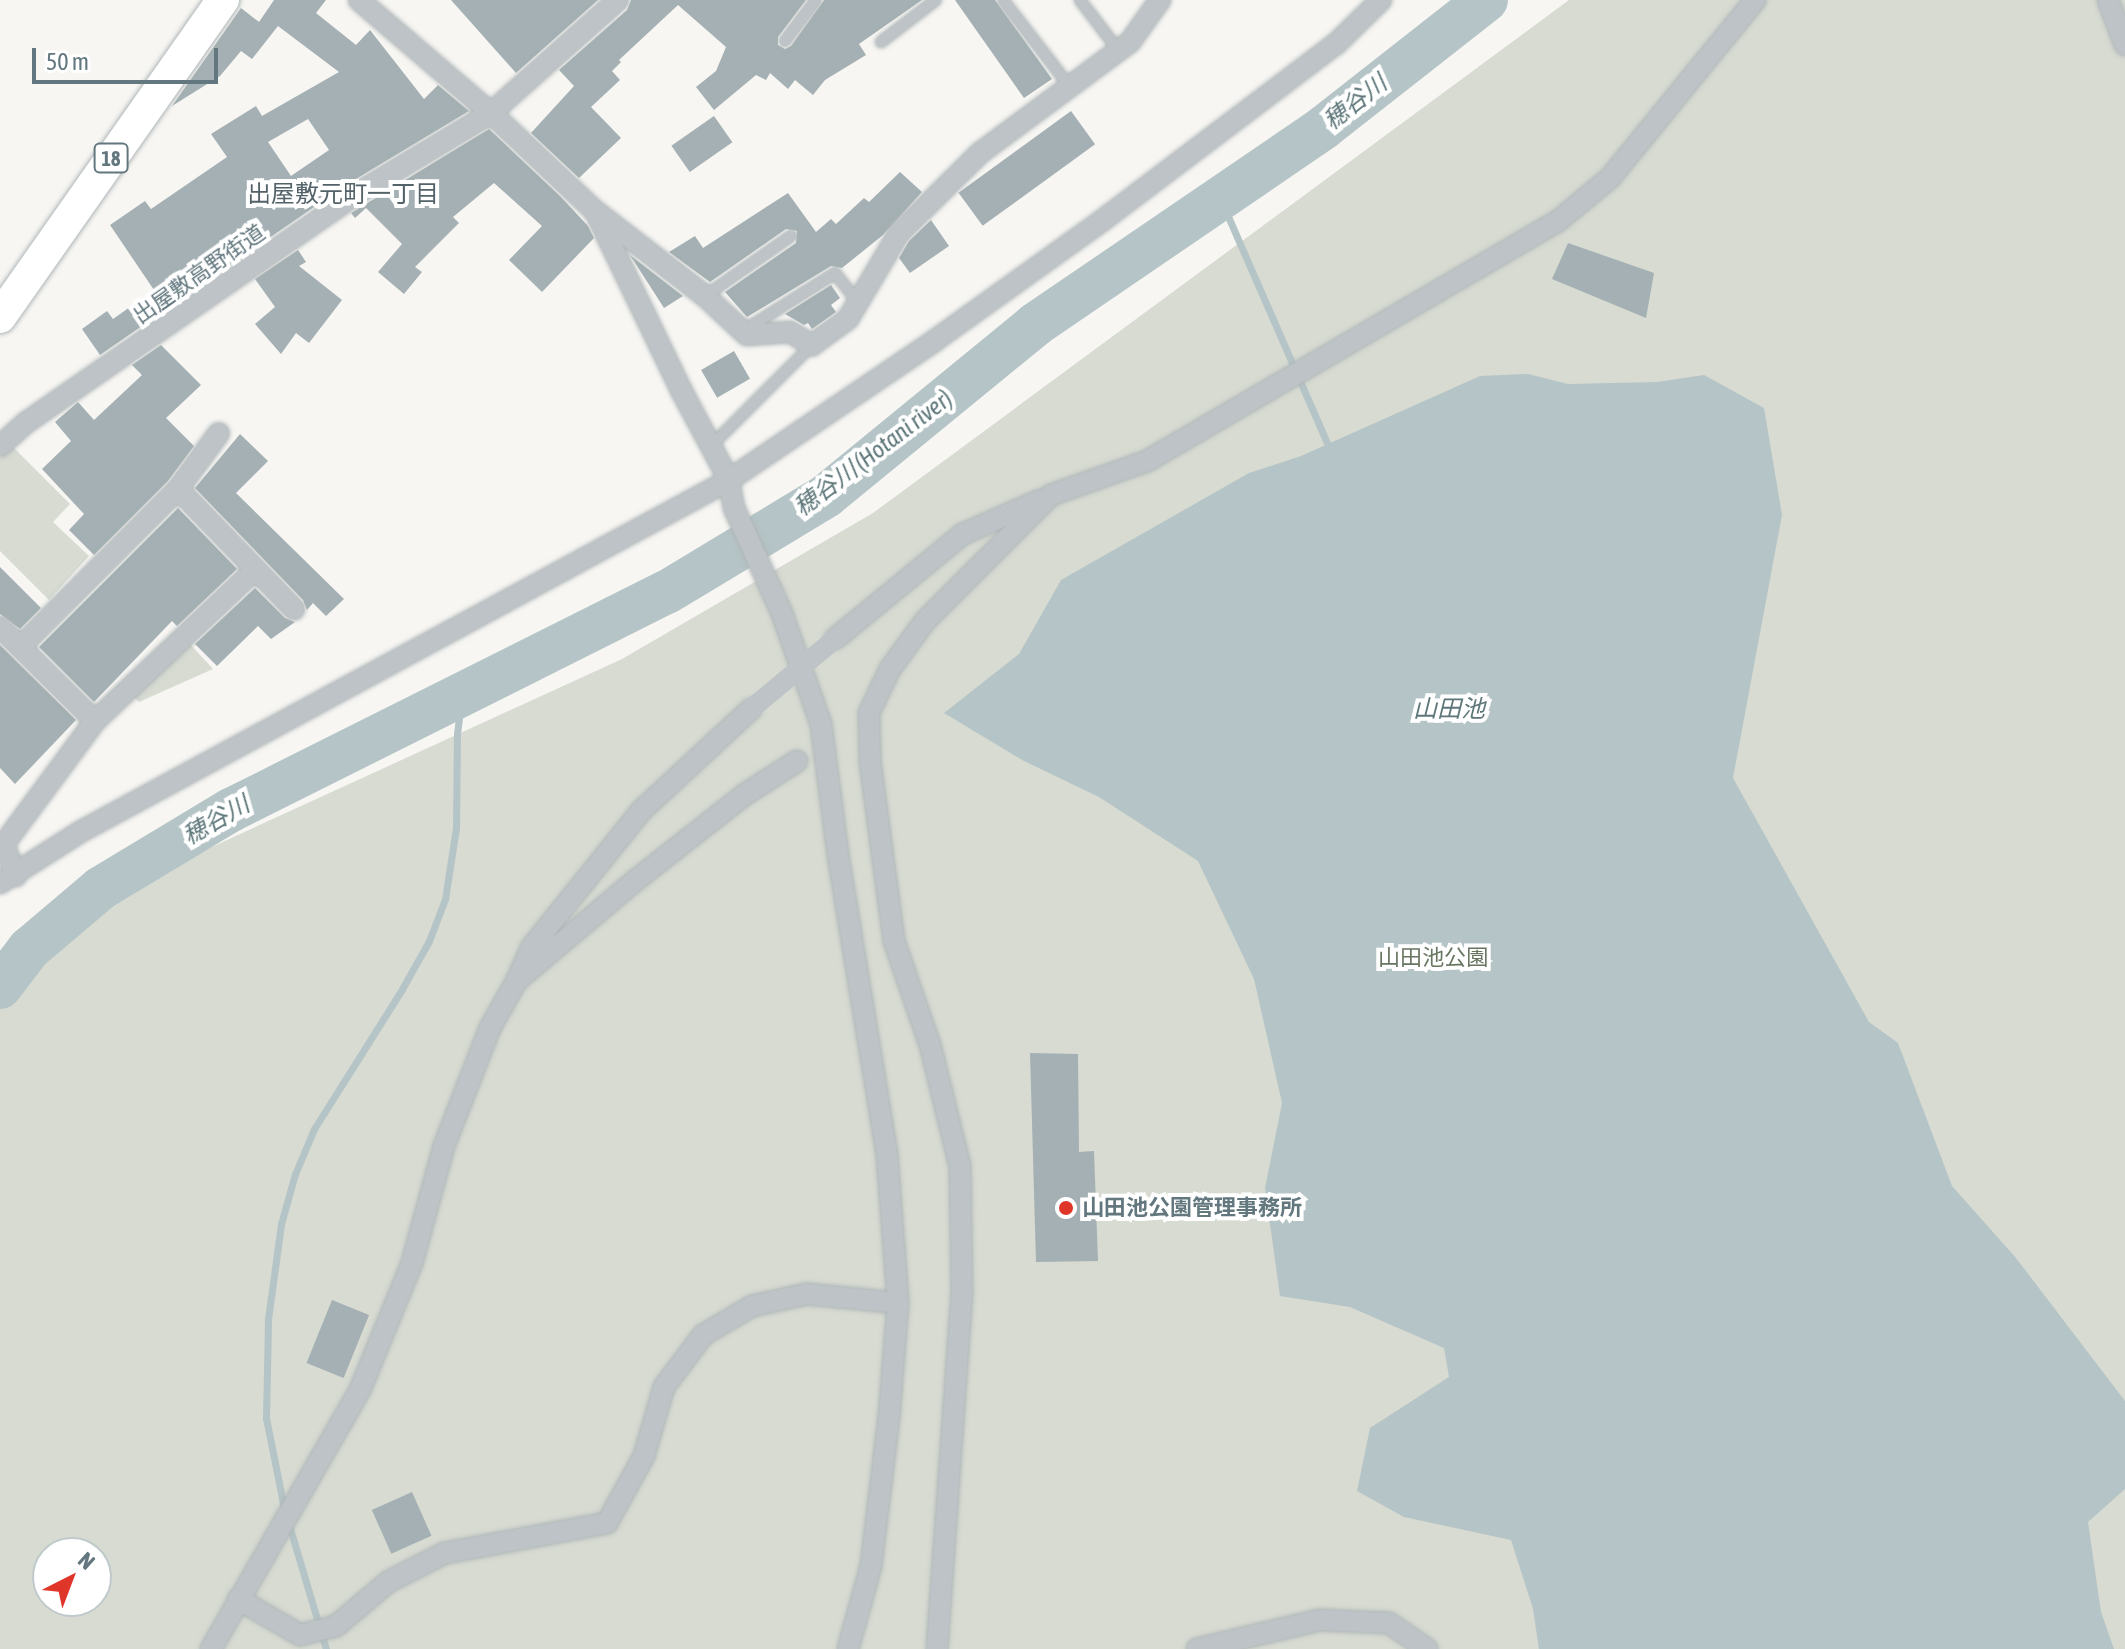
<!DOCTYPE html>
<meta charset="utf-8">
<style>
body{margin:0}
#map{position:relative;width:2125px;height:1649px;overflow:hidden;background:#f7f6f3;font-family:"Asap Condensed","Noto Sans JP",sans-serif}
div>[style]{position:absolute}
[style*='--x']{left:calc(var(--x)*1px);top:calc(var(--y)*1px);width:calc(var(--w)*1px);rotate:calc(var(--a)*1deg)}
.green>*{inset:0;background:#d7dbd2}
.water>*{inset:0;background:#b5c4c6}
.stream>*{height:7px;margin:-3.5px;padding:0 3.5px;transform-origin:3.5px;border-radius:3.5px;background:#b5c4c6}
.river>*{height:44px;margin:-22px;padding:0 22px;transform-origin:22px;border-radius:22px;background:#b5c4c6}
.building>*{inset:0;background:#a4b0b3;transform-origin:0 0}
.roads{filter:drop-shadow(0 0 2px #afb6b8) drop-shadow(0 0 2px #afb6b8)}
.lane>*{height:10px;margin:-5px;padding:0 5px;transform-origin:5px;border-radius:5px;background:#bdc3c6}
.street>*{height:20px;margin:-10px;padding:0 10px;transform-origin:10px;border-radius:10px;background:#bdc3c6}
.primary>*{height:32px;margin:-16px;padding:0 16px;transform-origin:16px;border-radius:16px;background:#fff}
.street-bridge>*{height:20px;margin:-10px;padding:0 10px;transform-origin:10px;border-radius:10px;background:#bdc3c6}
.dots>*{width:22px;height:22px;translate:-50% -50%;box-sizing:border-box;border:4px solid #fff;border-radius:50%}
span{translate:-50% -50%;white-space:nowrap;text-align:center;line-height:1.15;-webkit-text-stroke:8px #fff;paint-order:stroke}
.shield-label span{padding:2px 6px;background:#fff;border:2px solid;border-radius:6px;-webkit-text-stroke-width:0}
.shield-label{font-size:20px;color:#62777e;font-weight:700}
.street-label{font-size:22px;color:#62777e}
.park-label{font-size:22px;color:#687661}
.poi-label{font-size:22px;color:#62777e;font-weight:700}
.left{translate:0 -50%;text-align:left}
.water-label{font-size:24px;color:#5d7679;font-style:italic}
.neighbourhood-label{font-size:24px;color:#546369}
.north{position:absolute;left:32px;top:1537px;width:80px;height:80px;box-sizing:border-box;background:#fff;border:2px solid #c0c9cb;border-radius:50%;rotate:42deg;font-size:22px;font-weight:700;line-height:32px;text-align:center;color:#62777e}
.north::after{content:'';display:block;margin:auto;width:28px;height:36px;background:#e03629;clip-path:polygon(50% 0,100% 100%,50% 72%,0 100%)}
.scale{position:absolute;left:32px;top:48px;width:186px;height:36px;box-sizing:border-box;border:4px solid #62777e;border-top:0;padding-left:10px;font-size:24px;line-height:28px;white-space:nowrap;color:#62777e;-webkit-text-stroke:6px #fff;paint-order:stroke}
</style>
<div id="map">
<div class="green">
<i style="clip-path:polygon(evenodd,1569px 0,2125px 0,2125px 1649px,0 1649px,0 1005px,52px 943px,120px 889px,622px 659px,873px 513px,1569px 0,48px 1553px,96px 1553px,96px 1601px,48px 1601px,48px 1553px)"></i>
<i style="clip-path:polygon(12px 446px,70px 504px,53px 522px,89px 556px,49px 600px,0 551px,0 458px)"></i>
<i style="clip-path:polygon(190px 644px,213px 669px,139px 702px,134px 697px)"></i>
</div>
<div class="water">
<i style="clip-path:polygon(1528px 374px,1568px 384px,1657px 382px,1704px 375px,1764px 408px,1782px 515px,1733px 778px,1869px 1022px,1898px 1043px,1952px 1186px,2016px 1258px,2125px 1401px,2125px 1489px,2088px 1522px,2101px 1612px,2114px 1649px,1539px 1649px,1533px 1609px,1511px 1540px,1404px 1517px,1357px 1491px,1370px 1428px,1449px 1377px,1444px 1348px,1350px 1307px,1280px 1296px,1265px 1188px,1282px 1103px,1254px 979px,1198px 861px,1099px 797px,1024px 761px,944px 713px,1019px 654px,1061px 580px,1249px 473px,1301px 456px,1480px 376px)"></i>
</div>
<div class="stream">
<i style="--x:1220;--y:198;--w:275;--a:66.4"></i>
<i style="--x:285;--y:1513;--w:97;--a:-101.3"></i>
<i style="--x:266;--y:1418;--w:99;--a:-88.8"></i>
<i style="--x:268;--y:1319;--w:96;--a:-82.2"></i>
<i style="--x:281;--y:1224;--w:52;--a:-74.4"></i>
<i style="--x:295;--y:1174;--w:49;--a:-67.1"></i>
<i style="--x:314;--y:1129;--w:165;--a:-57.8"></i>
<i style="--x:402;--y:989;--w:55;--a:-60.6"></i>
<i style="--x:429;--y:941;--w:45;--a:-69.1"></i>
<i style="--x:445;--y:899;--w:72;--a:-81.2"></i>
<i style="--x:456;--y:828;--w:94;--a:-89.4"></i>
<i style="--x:457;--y:734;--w:40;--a:-82.9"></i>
<i style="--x:289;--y:1525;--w:129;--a:73.4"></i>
</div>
<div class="river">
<i style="--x:0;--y:987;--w:48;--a:-52.7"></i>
<i style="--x:29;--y:949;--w:94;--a:-40.3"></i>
<i style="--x:101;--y:888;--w:152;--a:-31"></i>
<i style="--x:231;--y:810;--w:487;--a:-26.6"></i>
<i style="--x:667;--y:592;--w:186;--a:-31.1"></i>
<i style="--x:826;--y:496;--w:271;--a:-39.3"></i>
<i style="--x:1036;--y:324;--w:348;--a:-34.3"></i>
<i style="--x:1323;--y:128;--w:207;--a:-38.1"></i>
</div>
<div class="building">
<i style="clip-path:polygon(evenodd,274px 0,326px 0,316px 13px,356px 45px,370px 30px,424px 99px,438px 85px,469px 111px,346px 185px,100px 355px,82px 329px,107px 311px,113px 319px,154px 290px,110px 225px,145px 201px,151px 209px,227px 157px,211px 134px,256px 106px,262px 116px,339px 72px,278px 26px,252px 59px,241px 51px,220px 76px,172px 106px,241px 8px,259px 22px,274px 0,308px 119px,329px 150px,291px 176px,268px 142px,308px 119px)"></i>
<i style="clip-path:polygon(451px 0,598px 0,516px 73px)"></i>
<i style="clip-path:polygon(631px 0,806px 0,778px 37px,778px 45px,785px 49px,791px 46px,824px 0,922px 0,859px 44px,866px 55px,825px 80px,813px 95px,795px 80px,788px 89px,770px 73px,766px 80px,756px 75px,714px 110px,696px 87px,716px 71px,726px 47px,678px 5px,619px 60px,621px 62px,612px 71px,620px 80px,591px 107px,621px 138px,579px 178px,531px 133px,574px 86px,559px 70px,627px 10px)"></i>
<i style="clip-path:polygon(955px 0,995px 0,1052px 79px,1024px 98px)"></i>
<i style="left:1071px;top:111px;width:41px;height:139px;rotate:54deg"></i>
<i style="left:714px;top:116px;width:32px;height:52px;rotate:55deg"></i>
<i style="clip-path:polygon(489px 129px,561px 197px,588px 226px,594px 238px,542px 292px,509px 260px,542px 226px,494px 183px,453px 217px,459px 223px,415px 267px,422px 272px,404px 294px,378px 272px,402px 244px,366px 208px,355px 218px,351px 213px)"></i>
<i style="clip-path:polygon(900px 172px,922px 192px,883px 235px,842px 268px,831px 266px,747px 317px,725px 292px,796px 243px,797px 231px,786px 229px,710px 282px,669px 252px,695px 236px,703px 248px,788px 193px,816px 232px,831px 219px,836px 224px,864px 198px,869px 202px)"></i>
<i style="clip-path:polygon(931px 220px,949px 246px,910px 273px,899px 258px,909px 241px)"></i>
<i style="clip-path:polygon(1568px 243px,1654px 273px,1646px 318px,1552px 279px)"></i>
<i style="clip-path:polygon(298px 250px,306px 262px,299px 266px,342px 300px,309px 343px,296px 333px,281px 354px,255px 324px,275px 307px,255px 279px)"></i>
<i style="clip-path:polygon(630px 255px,683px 296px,664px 308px)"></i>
<i style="clip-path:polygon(831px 285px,840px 298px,831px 305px,836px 312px,812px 329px,808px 323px,804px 325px,785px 314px)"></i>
<i style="clip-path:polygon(161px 345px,201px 385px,166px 418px,194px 446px,168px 481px,94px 555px,69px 530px,84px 514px,42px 469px,71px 441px,55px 422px,78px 402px,94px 420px,142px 375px,132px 365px)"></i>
<i style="left:734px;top:351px;width:32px;height:38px;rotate:60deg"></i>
<i style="clip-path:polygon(240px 434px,268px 461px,236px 493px,344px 599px,326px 616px,313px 603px,307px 610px,303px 600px,195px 488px)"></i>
<i style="clip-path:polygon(178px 508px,237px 569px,177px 626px,172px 621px,94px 702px,39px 647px)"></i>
<i style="clip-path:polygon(0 567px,41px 608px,20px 629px,0 614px)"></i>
<i style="clip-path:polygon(255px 588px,285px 618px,295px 622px,271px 639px,258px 626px,217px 666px,195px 644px)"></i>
<i style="clip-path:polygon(0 645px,76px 720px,15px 784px,0 768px)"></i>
<i style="clip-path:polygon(1030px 1053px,1078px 1054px,1079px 1152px,1094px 1151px,1098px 1261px,1036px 1262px)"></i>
<i style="left:332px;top:1300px;width:40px;height:68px;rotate:22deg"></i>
<i style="left:412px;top:1492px;width:48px;height:44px;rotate:66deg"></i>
</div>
<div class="roads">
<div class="lane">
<i style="--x:1003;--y:0;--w:110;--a:52.4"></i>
<i style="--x:1080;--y:0;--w:64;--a:52.6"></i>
<i style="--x:785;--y:41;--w:51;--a:-52.9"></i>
<i style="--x:881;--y:42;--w:69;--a:-37.4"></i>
<i style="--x:705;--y:296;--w:105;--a:-34.9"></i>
<i style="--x:743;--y:331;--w:109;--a:-32.2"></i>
<i style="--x:835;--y:273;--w:37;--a:52"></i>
<i style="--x:711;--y:446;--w:143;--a:-45"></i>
</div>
<div class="street">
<i style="--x:359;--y:0;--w:174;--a:40.6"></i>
<i style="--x:491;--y:113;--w:143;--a:43.3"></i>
<i style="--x:595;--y:211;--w:139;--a:37.7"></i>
<i style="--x:705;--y:296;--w:57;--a:42.9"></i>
<i style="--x:747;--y:335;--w:43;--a:-4"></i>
<i style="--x:790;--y:332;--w:26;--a:31"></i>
<i style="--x:812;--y:345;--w:44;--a:-35.8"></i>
<i style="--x:848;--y:319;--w:100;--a:-59.3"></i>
<i style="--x:899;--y:233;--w:114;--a:-44.6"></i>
<i style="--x:980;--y:153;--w:187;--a:-36.5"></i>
<i style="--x:1130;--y:42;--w:52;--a:-54.5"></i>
<i style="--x:2108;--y:0;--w:48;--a:69.3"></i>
<i style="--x:595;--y:211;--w:199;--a:64.3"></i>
<i style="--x:681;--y:390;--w:102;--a:61.9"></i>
<i style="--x:729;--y:480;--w:28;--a:80"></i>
<i style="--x:734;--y:508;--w:113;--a:65.5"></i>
<i style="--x:781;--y:611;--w:120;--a:70.5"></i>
<i style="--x:821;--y:724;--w:132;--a:82.6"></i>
<i style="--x:838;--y:855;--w:304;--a:80.7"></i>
<i style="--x:887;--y:1155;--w:148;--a:85.7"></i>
<i style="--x:898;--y:1303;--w:114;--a:94.5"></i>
<i style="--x:889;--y:1417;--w:150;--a:96.9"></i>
<i style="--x:871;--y:1566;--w:86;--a:105.5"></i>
<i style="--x:0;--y:446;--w:36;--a:-42"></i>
<i style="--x:27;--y:422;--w:397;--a:-34.7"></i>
<i style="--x:353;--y:196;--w:161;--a:-31"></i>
<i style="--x:491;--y:113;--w:170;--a:-41.7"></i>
<i style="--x:178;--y:489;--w:167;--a:46"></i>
<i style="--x:0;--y:627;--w:134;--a:44.7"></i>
<i style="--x:835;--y:639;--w:166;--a:-39.4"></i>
<i style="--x:963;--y:534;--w:84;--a:-23.8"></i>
<i style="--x:20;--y:647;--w:223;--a:-45"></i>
<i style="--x:178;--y:489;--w:69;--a:-53.8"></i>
<i style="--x:16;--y:876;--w:34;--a:-111"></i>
<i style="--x:4;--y:844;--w:153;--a:-53.5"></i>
<i style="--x:95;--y:721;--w:221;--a:-43.4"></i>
<i style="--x:0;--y:883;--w:95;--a:-32.5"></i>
<i style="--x:80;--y:832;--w:738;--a:-28.47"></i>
<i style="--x:729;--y:480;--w:248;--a:-34.1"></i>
<i style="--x:934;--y:341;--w:208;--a:-35.6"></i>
<i style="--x:1103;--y:220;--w:292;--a:-37.1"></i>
<i style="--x:1336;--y:44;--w:63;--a:-44.4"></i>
<i style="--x:520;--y:978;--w:152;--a:-40.2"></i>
<i style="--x:636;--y:880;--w:137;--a:-38.2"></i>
<i style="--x:744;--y:795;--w:63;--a:-32.7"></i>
<i style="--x:238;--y:1599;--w:72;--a:30.1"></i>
<i style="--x:300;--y:1635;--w:37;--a:-14"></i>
<i style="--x:336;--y:1626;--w:68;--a:-40.2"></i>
<i style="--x:388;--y:1582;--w:64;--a:-27"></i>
<i style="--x:445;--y:1553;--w:165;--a:-10.5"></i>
<i style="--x:607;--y:1523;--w:77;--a:-61.1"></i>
<i style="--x:644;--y:1456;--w:72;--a:-73.8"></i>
<i style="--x:664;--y:1387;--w:65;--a:-53.1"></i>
<i style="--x:703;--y:1335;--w:57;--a:-30.6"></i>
<i style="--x:752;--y:1306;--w:56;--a:-12.3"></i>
<i style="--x:807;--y:1294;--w:91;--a:5.6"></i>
<i style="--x:211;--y:1649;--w:299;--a:-60.1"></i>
<i style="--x:360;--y:1390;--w:137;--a:-67.7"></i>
<i style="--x:412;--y:1263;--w:121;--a:-74.7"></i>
<i style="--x:444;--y:1146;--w:127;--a:-68.7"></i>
<i style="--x:490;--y:1028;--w:55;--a:-60.6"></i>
<i style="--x:517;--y:980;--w:35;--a:-66"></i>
<i style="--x:531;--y:948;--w:177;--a:-51.2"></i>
<i style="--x:642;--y:810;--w:149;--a:-42.8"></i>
<i style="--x:937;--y:1649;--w:357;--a:-86"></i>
<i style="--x:962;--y:1293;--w:127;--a:-90.9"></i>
<i style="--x:960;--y:1166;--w:125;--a:-103.9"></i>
<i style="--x:930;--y:1045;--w:110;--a:-109.1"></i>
<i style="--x:894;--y:941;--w:183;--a:-97.6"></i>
<i style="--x:870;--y:760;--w:47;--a:-91.2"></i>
<i style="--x:869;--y:713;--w:49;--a:-64.5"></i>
<i style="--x:890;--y:669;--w:59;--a:-53.9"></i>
<i style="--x:925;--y:621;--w:178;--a:-45"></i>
<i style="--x:1051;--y:495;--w:102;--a:-19.5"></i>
<i style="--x:1147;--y:461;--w:476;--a:-30.3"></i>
<i style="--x:1558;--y:221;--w:67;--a:-39.6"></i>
<i style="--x:1610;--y:178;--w:230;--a:-50.8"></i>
<i style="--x:1197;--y:1649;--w:126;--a:-13.3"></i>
<i style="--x:1320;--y:1620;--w:69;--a:2.5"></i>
<i style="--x:1389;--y:1623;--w:46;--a:34.4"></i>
</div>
<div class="primary">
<i style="--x:0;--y:317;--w:388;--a:-54.9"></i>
</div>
</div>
<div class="street-bridge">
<i style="--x:751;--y:709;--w:109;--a:-39.8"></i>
</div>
<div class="dots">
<i style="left:1066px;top:1208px;background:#e03629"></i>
</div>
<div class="shield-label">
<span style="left:111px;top:158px">18</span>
</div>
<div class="street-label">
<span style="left:199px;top:274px;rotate:-35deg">出屋敷高野街道</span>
</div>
<div class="park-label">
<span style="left:1433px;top:958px">山田池公園</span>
</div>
<div class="poi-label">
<span class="left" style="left:1082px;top:1208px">山田池公園管理事務所</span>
</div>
<div class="water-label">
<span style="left:1355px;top:102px;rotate:-38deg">穂谷川</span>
<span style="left:873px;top:453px;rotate:-37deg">穂谷川 (Hotani river)</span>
<span style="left:1449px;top:709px">山田池</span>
<span style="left:216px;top:820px;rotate:-30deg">穂谷川</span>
</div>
<div class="neighbourhood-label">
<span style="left:343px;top:194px">出屋敷元町一丁目</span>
</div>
<div class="north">N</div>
<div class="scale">50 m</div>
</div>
